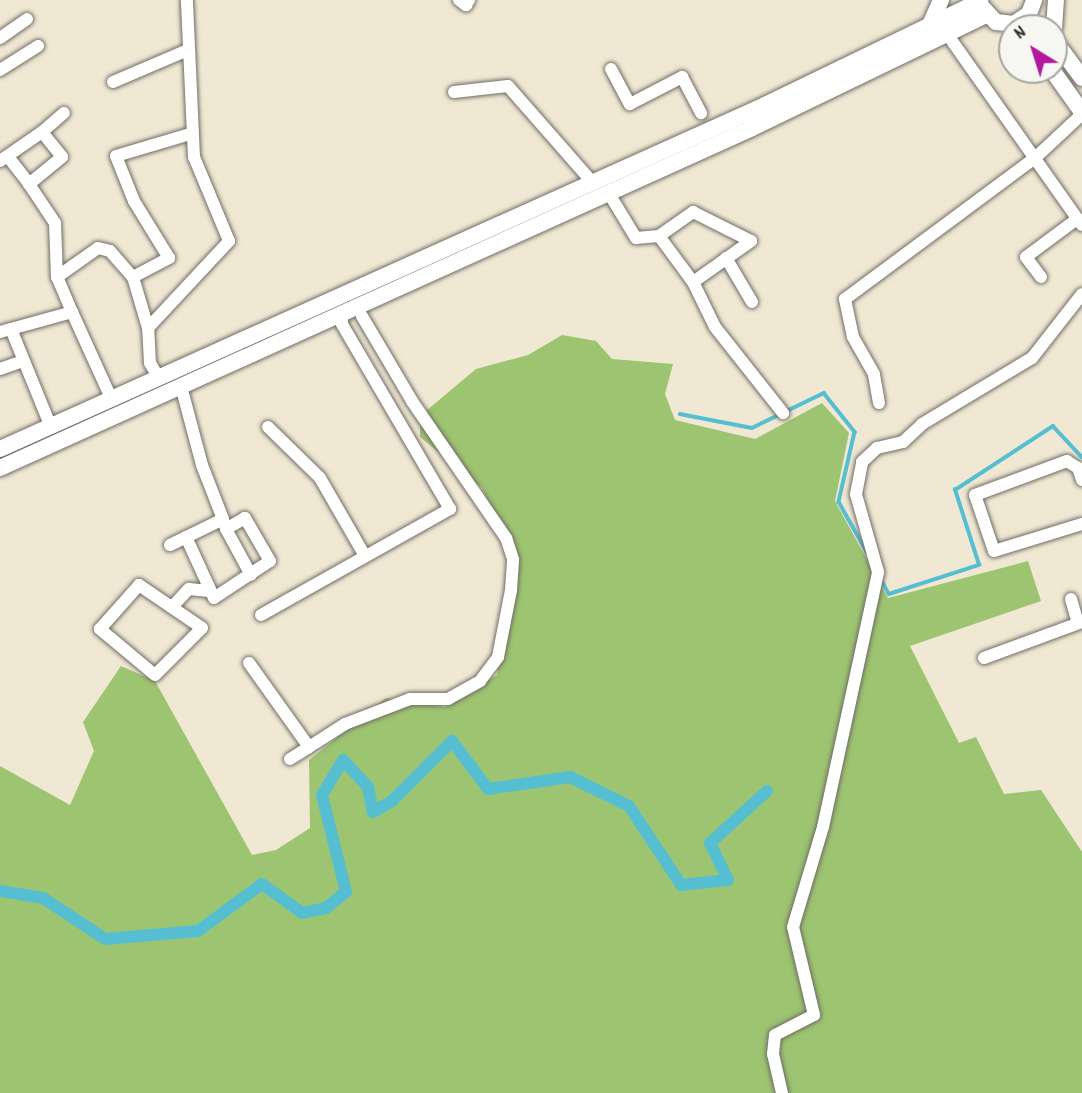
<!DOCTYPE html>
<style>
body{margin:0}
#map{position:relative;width:1082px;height:1093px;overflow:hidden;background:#f1e8d4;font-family:Dekko,sans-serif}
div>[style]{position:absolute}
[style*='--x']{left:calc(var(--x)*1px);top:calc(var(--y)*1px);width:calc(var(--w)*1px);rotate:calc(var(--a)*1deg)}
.green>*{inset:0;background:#9dc470}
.stream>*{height:3.5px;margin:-1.75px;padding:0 1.75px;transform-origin:1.75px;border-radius:1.75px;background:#55bfd1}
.canal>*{height:12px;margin:-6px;padding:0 6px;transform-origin:6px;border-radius:6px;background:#55bfd1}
.roads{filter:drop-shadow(0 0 2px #706d66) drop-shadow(0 0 2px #706d66)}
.minor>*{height:12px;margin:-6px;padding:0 6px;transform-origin:6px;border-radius:6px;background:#fff}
.secondary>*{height:16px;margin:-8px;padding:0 8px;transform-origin:8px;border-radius:8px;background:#fff}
span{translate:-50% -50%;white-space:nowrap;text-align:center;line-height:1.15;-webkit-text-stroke:7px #f6f6f2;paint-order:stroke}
.north{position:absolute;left:998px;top:14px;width:70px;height:70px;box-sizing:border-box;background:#f6f6f2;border:2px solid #a5a5a2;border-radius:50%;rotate:322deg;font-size:19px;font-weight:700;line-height:28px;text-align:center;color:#2b2b2b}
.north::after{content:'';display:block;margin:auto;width:24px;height:32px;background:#b5179e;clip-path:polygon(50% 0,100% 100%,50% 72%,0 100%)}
</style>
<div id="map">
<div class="green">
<i style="clip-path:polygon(562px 335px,596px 341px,612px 359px,673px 364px,665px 394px,675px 420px,755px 439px,822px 403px,849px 433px,835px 501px,888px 598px,1028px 561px,1041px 601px,910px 646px,959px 743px,976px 737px,1004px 794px,1041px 790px,1082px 852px,1082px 1093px,0 1093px,0 766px,70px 805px,94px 751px,83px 722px,121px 666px,155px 681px,252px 855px,276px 850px,310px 828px,309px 760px,386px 698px,445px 707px,497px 675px,516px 559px,482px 488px,420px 437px,420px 416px,476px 369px,528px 355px)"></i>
</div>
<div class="stream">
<i style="--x:680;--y:414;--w:73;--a:11"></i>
<i style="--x:752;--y:428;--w:80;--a:-25.9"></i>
<i style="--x:824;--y:393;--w:50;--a:51.5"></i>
<i style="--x:855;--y:432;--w:72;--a:102.9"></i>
<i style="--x:839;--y:502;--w:57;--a:60.8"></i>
<i style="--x:880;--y:577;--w:19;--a:62"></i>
<i style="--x:889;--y:594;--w:95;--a:-17.9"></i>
<i style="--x:979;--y:565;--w:79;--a:-107.7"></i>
<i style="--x:955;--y:490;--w:117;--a:-33.1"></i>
<i style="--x:1053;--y:426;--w:42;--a:46.9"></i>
</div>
<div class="canal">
<i style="--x:0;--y:891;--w:44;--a:9.2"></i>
<i style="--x:43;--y:898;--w:74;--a:33.5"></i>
<i style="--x:105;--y:939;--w:93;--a:-4.9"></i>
<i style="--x:198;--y:931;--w:79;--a:-36.3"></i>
<i style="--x:262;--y:884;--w:49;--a:35.9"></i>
<i style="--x:302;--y:913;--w:25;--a:-12"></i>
<i style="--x:326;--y:908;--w:26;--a:-39"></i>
<i style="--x:346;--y:892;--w:100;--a:-103.9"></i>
<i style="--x:322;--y:795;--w:41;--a:-59"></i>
<i style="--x:343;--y:760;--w:37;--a:47"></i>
<i style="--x:368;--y:787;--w:25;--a:79"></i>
<i style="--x:373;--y:812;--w:22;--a:-30"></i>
<i style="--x:392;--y:801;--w:85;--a:-45"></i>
<i style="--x:452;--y:741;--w:60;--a:53.1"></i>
<i style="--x:488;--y:789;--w:83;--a:-8.3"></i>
<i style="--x:570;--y:777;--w:66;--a:26.2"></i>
<i style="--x:629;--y:806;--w:95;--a:56.6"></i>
<i style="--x:681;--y:885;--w:47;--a:-6.1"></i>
<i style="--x:728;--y:880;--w:41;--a:-115.9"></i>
<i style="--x:710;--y:843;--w:77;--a:-42.4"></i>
</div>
<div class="roads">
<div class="minor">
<i style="--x:459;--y:0;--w:9;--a:36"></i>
<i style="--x:466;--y:5;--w:6;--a:-59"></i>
<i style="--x:0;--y:38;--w:33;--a:-35"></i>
<i style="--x:952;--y:41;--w:225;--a:54.8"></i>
<i style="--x:611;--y:69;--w:40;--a:62"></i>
<i style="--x:630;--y:104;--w:59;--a:-27.4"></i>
<i style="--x:682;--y:77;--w:41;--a:62.2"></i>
<i style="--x:0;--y:70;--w:45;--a:-32.3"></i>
<i style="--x:113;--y:82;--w:82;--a:-23.1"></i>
<i style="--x:454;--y:92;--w:54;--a:-6.3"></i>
<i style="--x:508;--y:86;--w:128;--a:48.8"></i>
<i style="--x:42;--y:132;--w:29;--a:-41"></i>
<i style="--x:9;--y:158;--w:33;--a:52"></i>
<i style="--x:0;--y:161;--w:51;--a:-34.6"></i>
<i style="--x:42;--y:132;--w:32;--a:51"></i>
<i style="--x:62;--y:157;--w:43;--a:140.7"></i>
<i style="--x:29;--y:184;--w:47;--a:56.3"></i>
<i style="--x:55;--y:223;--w:54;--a:87.9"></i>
<i style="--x:608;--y:192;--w:54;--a:58.7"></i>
<i style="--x:636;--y:238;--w:23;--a:-5"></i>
<i style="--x:659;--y:236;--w:57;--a:53.5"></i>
<i style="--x:693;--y:282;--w:50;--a:63.9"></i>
<i style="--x:715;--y:327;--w:110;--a:51.7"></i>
<i style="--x:659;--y:236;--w:42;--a:-35.2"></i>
<i style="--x:693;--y:212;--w:65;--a:26.6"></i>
<i style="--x:751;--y:241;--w:71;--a:144.7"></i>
<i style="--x:726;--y:258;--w:51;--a:59.4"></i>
<i style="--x:1041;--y:277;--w:25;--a:-127"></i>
<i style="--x:1026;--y:257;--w:64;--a:-36.7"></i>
<i style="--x:72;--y:312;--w:97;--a:65.6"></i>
<i style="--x:148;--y:328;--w:53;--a:-106.4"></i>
<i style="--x:133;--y:277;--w:41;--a:-27.8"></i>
<i style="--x:169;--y:258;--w:67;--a:-121.6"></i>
<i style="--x:134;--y:201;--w:48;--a:-111.8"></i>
<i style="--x:116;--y:156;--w:80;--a:-16.6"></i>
<i style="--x:11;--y:329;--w:106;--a:67.8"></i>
<i style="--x:0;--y:332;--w:75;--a:-15.5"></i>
<i style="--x:72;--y:312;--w:38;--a:-113"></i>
<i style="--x:57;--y:277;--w:50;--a:-35.3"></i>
<i style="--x:98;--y:248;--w:12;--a:14"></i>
<i style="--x:110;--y:251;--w:35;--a:49"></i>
<i style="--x:0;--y:369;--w:24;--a:-19"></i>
<i style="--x:159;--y:378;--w:17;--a:-121"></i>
<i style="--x:150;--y:363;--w:35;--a:-93"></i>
<i style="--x:148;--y:328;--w:119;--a:-47"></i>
<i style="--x:229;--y:241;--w:91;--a:-112.6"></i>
<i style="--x:194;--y:157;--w:157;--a:-92.6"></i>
<i style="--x:879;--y:403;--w:29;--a:-100"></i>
<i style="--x:874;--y:374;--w:43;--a:-119.6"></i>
<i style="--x:853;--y:337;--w:39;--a:-102"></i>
<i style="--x:845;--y:299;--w:237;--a:-36.6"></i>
<i style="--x:1035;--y:158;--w:64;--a:-43.1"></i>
<i style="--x:268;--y:427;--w:73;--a:44.4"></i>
<i style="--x:320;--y:478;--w:90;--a:60"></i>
<i style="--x:1082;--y:480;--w:13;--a:-108"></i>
<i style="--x:1078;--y:468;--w:13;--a:-148"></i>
<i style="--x:1067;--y:461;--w:98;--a:159.7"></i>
<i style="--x:975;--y:495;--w:59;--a:71.3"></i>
<i style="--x:994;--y:551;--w:92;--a:-17.1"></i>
<i style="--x:226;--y:529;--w:52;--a:61.5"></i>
<i style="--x:186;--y:537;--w:67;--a:65.3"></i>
<i style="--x:214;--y:598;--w:67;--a:-33.5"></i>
<i style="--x:270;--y:561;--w:50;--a:-120.2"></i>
<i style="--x:245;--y:518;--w:22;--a:150"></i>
<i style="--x:226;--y:529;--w:10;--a:-107"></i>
<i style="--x:170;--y:545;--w:59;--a:-26.1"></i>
<i style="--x:223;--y:519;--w:58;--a:-111.3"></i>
<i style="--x:202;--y:465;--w:82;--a:-104.9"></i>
<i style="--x:139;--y:585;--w:76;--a:34.3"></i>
<i style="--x:202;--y:628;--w:66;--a:135"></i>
<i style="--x:155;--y:675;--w:72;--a:-140.1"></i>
<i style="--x:100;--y:629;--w:59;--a:-48.4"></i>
<i style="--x:1071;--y:599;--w:25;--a:74"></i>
<i style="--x:172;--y:607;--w:25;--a:-47"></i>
<i style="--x:189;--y:589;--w:20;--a:6"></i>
<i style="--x:261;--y:615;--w:217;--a:-29.3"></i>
<i style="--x:450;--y:509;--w:214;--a:-120.3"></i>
<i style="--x:342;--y:324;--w:10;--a:-90"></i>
<i style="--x:984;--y:658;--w:104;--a:-20.2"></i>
<i style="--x:249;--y:663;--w:103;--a:54.5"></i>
<i style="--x:309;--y:747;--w:43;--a:-32.6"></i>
<i style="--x:345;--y:724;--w:70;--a:-21"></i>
<i style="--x:410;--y:699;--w:38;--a:0"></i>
<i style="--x:448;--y:699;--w:37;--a:-29"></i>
<i style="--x:480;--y:681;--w:30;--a:-53"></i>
<i style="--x:498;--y:657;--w:68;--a:-79"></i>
<i style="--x:511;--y:590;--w:31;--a:-86"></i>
<i style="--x:513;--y:559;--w:22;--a:-108"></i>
<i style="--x:506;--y:538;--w:166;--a:-124.5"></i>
<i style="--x:412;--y:401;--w:99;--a:-120.5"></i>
<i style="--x:290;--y:759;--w:22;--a:-32"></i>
<i style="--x:782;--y:1093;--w:40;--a:-103"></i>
<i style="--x:773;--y:1054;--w:19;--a:-84"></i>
<i style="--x:775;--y:1035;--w:44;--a:-27.1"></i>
<i style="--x:814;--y:1015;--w:90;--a:-103.4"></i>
<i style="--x:793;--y:927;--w:104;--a:-73.3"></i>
<i style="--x:823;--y:827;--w:261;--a:-77.8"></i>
<i style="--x:878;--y:572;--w:81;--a:-105.8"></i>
<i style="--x:856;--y:494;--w:33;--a:-79"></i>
<i style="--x:862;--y:462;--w:21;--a:-43"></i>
<i style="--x:877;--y:448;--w:27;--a:-13"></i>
<i style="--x:903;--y:442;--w:26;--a:-43"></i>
<i style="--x:922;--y:424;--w:128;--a:-31"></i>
<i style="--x:1032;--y:358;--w:81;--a:-52"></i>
</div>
<div class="secondary">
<i style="--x:981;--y:6;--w:22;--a:47"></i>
<i style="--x:996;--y:22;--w:18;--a:6"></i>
<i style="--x:1014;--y:24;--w:18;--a:-34"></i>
<i style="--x:1029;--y:14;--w:15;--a:-70"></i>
<i style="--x:929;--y:27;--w:30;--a:-66"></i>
<i style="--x:1054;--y:28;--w:28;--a:-86"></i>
<i style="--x:1054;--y:40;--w:47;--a:53.6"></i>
<i style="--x:1052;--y:70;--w:52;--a:54.5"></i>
<i style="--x:0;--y:449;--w:839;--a:-24.21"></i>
<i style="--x:765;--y:105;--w:239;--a:-25.8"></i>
<i style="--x:0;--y:468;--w:823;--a:-24.32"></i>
<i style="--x:750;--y:129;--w:262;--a:-25.8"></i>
</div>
</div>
<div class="north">N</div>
</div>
